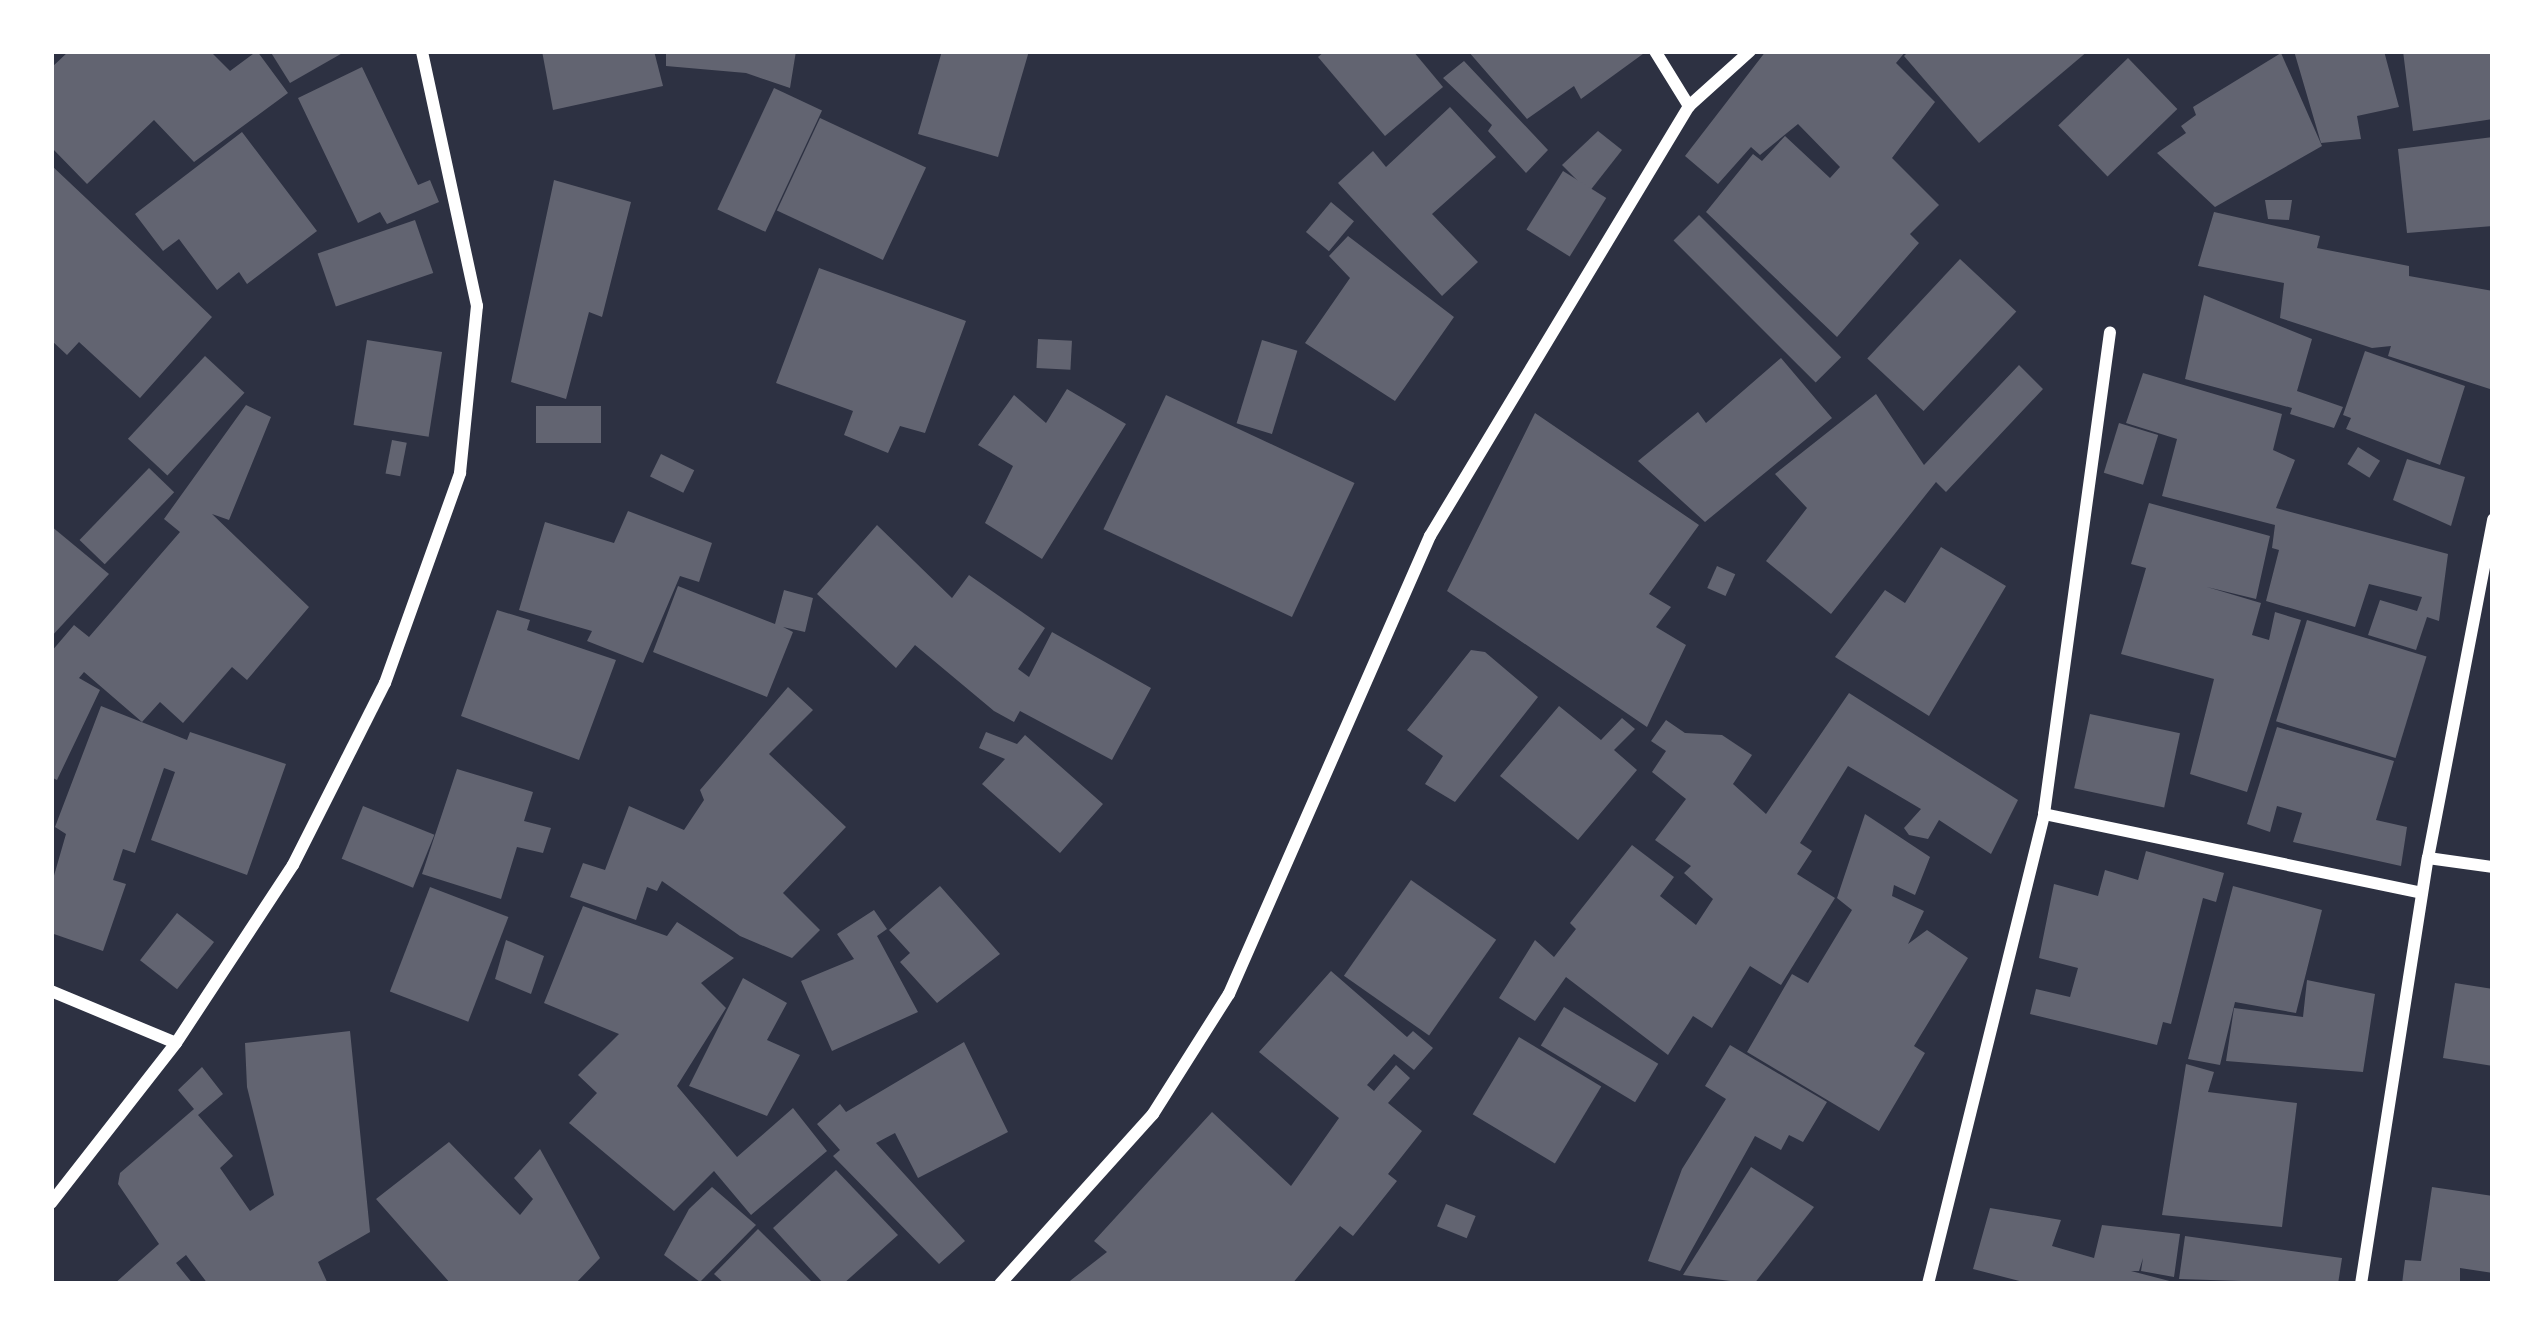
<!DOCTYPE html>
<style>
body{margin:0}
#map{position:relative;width:2544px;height:1335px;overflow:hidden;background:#2d3142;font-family:"Asap Condensed",sans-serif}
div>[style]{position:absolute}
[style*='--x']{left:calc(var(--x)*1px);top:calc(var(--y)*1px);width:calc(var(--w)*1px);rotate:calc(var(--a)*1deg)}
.building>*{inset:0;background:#626471;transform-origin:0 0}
.minor>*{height:12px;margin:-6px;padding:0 6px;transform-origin:6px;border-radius:6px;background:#fff}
span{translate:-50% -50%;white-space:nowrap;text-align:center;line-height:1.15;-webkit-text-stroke:10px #fff;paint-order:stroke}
.frame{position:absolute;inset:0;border:54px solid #fff;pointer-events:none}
</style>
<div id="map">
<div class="building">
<i style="clip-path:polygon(69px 51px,210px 51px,230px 71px,257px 51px,288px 93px,194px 162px,154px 120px,87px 184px,51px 147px,51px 68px)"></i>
<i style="clip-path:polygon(270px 51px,346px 51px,290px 83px)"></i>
<i style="clip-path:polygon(542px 51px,654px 51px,663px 86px,553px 110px)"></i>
<i style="clip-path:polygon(666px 51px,796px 51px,790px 88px,746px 73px,666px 66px)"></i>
<i style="clip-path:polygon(942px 51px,1029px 51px,998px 157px,918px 134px)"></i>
<i style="clip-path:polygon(1325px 51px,1413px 51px,1443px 87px,1385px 136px,1318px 57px)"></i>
<i style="clip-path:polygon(1468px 51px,1647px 51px,1581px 99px,1574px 86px,1527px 119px)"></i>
<i style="clip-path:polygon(1766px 51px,1906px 51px,1896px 63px,1935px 102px,1892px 158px,1939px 205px,1910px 234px,1919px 243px,1837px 337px,1706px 212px,1753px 154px,1762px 161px,1785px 136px,1830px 178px,1840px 167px,1798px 124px,1760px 155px,1751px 147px,1718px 184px,1685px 156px)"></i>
<i style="clip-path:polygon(1909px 51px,2088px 51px,1979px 143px,1904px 56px)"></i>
<i style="clip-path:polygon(2294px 51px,2384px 51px,2399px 107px,2357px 116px,2361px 139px,2321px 143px)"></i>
<i style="clip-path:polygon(2403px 51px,2493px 51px,2493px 119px,2413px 131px)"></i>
<i style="clip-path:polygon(2281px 53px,2322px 146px,2215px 207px,2157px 153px,2186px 133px,2181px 126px,2196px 115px,2193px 107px)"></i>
<i style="left:2128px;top:58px;width:71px;height:97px;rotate:46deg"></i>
<i style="clip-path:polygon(1464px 61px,1548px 150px,1526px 173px,1488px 131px,1492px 125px,1443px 78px)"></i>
<i style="clip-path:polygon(362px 67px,418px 185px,430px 180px,439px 202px,387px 224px,380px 212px,358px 223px,298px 98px)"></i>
<i style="left:774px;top:88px;width:53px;height:134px;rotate:25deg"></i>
<i style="clip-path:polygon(1450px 107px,1496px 157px,1432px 214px,1478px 262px,1442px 296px,1338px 183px,1373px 151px,1386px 167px)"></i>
<i style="left:820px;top:118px;width:117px;height:102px;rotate:25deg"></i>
<i style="clip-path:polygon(1598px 131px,1622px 150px,1589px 192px,1562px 165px)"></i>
<i style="clip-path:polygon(242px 132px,317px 231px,247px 284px,239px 272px,217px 290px,179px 239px,163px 251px,135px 214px)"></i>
<i style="clip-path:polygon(2493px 137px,2493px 226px,2407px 233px,2398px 149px)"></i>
<i style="clip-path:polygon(51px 165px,212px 317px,140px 398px,79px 342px,67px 355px,51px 340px)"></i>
<i style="left:1563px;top:171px;width:51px;height:69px;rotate:32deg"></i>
<i style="clip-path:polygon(554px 180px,631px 202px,602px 317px,589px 312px,566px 399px,511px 382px)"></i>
<i style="clip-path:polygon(2265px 200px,2292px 200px,2289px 220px,2268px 219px)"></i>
<i style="left:1331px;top:202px;width:30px;height:39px;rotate:40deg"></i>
<i style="clip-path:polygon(2214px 212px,2320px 236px,2317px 248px,2409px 266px,2409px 276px,2493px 291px,2493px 390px,2388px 356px,2391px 346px,2372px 348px,2280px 318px,2284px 283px,2198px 266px)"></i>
<i style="left:1699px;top:215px;width:201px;height:36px;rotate:45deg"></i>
<i style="left:415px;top:220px;width:56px;height:103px;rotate:71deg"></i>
<i style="clip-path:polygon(1348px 236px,1454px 317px,1395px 401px,1305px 343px,1350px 278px,1329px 256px)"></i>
<i style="left:1960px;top:259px;width:77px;height:136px;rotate:43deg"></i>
<i style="clip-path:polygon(819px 268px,966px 321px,925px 433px,900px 426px,888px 453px,844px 435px,853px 411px,776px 383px)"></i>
<i style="clip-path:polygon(2204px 295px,2312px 339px,2297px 391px,2343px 407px,2334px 428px,2290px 414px,2292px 408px,2185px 379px)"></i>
<i style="left:1038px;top:339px;width:34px;height:29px;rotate:3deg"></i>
<i style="left:367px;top:340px;width:76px;height:86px;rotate:9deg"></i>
<i style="left:1262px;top:340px;width:37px;height:87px;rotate:17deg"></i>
<i style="clip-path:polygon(2365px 351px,2465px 386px,2440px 465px,2346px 429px,2351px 418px,2343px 415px)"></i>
<i style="left:205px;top:356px;width:54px;height:113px;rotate:43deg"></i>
<i style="clip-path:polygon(1781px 358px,1832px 418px,1705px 522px,1638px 461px,1698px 412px,1706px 423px)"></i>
<i style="clip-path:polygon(2019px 365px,2043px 389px,1946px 492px,1936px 482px,1831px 614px,1766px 561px,1807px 508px,1775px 474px,1876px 394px,1924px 465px)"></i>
<i style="clip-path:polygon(2143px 373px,2282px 414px,2273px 450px,2295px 460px,2276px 508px,2448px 554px,2439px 621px,2427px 617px,2416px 650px,2368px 635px,2380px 600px,2417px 611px,2422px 597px,2369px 584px,2355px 627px,2266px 601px,2279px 550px,2272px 548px,2275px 525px,2162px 496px,2177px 439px,2126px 423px)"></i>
<i style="clip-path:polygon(1067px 389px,1126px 424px,1042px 559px,985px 523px,1013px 466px,978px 445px,1014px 395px,1046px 423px)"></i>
<i style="left:1166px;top:395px;width:208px;height:148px;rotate:25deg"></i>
<i style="clip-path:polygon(246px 405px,271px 417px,229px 520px,212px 514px,309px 607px,247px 680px,232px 667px,183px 723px,160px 702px,142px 722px,84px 672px,79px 678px,100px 690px,57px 780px,51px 777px,51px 652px,74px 625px,89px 637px,180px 532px,164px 519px)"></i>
<i style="left:536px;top:406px;width:65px;height:37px"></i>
<i style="clip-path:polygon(1535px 413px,1699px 525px,1649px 594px,1671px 607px,1656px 627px,1686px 645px,1647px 727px,1447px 591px)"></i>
<i style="left:2119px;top:423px;width:41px;height:52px;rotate:17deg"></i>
<i style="left:392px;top:440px;width:15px;height:34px;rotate:11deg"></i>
<i style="left:2358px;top:447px;width:26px;height:20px;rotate:32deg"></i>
<i style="left:661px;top:454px;width:37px;height:25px;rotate:26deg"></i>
<i style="clip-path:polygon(2407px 459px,2465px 477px,2451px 526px,2393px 500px)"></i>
<i style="left:149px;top:468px;width:35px;height:100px;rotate:44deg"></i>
<i style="clip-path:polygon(2149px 503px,2270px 536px,2256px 599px,2207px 587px,2261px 603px,2252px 635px,2269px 640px,2275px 612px,2301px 620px,2247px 792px,2190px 774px,2214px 679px,2121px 654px,2146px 568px,2131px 564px)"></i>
<i style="clip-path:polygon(628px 511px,712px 543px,699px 582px,680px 576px,643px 663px,587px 641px,592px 631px,519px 610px,545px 522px,614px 543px)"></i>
<i style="clip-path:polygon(877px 525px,952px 598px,969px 575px,1045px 628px,1018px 669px,1029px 677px,1052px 632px,1151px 688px,1112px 760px,1020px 711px,1014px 722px,994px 711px,915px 645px,896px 668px,817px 594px)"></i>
<i style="clip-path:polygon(51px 526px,109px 574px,51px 637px)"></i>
<i style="clip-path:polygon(1941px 547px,2006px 586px,1929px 716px,1835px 657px,1885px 590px,1905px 603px)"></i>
<i style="left:1717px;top:566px;width:20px;height:24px;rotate:24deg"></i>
<i style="clip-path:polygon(678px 586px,775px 624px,784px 590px,813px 598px,805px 632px,783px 627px,793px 632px,767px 697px,653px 652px)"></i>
<i style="clip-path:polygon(497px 610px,530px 620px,527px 630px,616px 660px,579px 760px,461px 716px)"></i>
<i style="left:2307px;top:620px;width:125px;height:106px;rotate:17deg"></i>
<i style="clip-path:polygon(1471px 650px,1485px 652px,1538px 697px,1455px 802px,1425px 784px,1443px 756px,1407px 730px)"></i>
<i style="clip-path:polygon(788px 687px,813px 710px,769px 754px,846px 827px,783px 893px,820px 930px,792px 958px,740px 936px,662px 881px,657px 891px,647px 887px,636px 920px,570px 897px,583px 863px,605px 870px,629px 806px,684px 830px,704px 800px,700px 790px)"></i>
<i style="clip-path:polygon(1849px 693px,2018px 800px,1991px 854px,1939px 820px,1928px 839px,1909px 835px,1904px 828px,1921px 809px,1848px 766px,1800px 843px,1812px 851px,1797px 874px,1835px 898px,1781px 985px,1750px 966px,1712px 1028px,1693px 1016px,1668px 1055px,1566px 977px,1535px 1021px,1499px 998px,1535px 940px,1554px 957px,1576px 929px,1570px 923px,1632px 845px,1674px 877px,1660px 896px,1696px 925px,1713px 899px,1684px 873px,1691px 866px,1655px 840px,1686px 799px,1652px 772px,1666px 751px,1651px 741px,1666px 720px,1685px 733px,1722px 735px,1752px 755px,1733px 784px,1766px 814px)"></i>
<i style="clip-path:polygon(101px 706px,187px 740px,190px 732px,286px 764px,247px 875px,151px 840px,175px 772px,164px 768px,135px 853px,123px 849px,113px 880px,126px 884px,103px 951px,51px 933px,51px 886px,66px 834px,55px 827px)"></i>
<i style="clip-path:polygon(1559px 706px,1601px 740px,1622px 718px,1635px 729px,1614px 750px,1637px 770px,1578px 840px,1500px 776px)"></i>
<i style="left:2090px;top:714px;width:92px;height:76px;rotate:12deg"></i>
<i style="clip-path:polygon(2277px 727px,2394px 761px,2376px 820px,2407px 827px,2401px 866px,2293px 842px,2302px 813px,2277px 806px,2270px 832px,2247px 824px)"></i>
<i style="clip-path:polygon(986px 732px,1017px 744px,1025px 735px,1103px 804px,1060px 853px,982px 784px,1005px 759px,979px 748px)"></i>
<i style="clip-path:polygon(457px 769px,533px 792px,524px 821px,551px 828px,543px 853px,517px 847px,501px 899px,422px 874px)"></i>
<i style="left:363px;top:806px;width:77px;height:57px;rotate:22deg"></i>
<i style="clip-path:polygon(1865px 814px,1930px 857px,1915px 895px,1894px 885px,1892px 896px,1924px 911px,1908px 944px,1927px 930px,1968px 958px,1914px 1046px,1925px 1053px,1879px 1131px,1747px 1052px,1792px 974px,1808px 983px,1852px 910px,1837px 898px)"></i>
<i style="clip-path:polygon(2146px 851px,2224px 873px,2216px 902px,2203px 898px,2171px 1024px,2163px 1022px,2157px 1045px,2030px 1014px,2036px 989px,2070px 997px,2078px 968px,2039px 958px,2054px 884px,2098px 896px,2105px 870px,2138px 880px)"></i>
<i style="left:1411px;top:880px;width:104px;height:117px;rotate:35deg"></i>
<i style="clip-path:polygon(940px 886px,1000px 954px,937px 1003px,900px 962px,910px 953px,889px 930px)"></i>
<i style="clip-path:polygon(2233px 886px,2322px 910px,2296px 1013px,2235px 1002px,2220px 1065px,2188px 1059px)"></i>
<i style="left:430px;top:887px;width:84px;height:112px;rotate:21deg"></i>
<i style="clip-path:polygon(583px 906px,667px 936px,677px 922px,734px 958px,701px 983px,726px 1008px,677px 1086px,737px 1157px,793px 1108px,827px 1151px,751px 1215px,714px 1171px,674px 1211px,569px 1123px,597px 1093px,578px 1075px,619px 1034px,544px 1003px)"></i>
<i style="clip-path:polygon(874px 910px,887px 929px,877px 936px,918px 1012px,832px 1051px,801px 981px,854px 959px,837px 934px)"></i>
<i style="left:177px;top:913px;width:47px;height:60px;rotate:38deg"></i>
<i style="clip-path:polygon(506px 940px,544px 956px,531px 994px,495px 979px)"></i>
<i style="clip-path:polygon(1331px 971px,1407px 1037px,1413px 1031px,1433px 1048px,1414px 1070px,1394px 1054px,1367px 1085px,1374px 1091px,1396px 1065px,1410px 1078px,1388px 1103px,1422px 1131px,1388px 1174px,1397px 1181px,1353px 1236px,1340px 1226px,1292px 1284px,1066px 1284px,1107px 1252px,1094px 1241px,1212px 1112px,1291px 1186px,1339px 1118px,1259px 1052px)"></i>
<i style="clip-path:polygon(743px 978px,787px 1003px,767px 1040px,800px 1055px,767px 1116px,689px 1086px)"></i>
<i style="clip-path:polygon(2307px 980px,2375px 994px,2363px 1072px,2226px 1061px,2234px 1008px,2303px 1017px)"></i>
<i style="clip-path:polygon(2455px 983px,2493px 989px,2493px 1066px,2443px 1058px)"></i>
<i style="left:1564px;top:1007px;width:110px;height:45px;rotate:31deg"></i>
<i style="clip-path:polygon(350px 1031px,370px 1232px,318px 1262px,328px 1284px,208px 1284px,186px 1255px,176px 1263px,193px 1284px,114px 1284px,159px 1244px,118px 1184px,120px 1173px,194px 1109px,178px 1090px,202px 1067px,223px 1094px,198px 1115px,233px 1156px,220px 1168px,250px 1211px,274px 1195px,247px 1087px,245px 1043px)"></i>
<i style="left:1519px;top:1037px;width:96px;height:90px;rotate:31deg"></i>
<i style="clip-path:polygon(964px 1042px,1008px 1132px,918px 1178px,895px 1133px,876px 1143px,965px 1241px,939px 1264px,833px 1156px,840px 1150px,817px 1124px,840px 1104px,846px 1112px)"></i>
<i style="clip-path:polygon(1730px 1045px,1827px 1102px,1803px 1142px,1789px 1135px,1781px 1150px,1755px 1136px,1680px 1271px,1648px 1261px,1682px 1169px,1726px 1099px,1705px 1086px)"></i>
<i style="clip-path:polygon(2186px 1064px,2214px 1072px,2208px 1092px,2297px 1103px,2282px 1227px,2162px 1215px)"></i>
<i style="clip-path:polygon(449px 1142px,520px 1215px,533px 1199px,514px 1178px,540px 1149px,600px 1258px,575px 1284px,451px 1284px,376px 1199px)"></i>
<i style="clip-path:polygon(1751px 1167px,1814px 1207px,1754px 1284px,1683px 1275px)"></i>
<i style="clip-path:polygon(836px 1170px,898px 1235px,843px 1284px,824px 1284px,773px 1228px)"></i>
<i style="clip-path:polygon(712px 1187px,756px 1225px,700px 1282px,664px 1255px,689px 1209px)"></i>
<i style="clip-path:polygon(2432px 1187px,2493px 1196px,2493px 1273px,2460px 1268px,2460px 1284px,2402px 1284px,2405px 1260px,2421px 1261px)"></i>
<i style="left:1446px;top:1204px;width:32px;height:24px;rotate:22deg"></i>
<i style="clip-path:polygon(1990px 1208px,2061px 1220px,2052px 1246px,2094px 1258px,2102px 1225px,2180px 1234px,2174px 1277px,2141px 1271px,2143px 1258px,2139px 1271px,2131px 1271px,2181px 1284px,2031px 1284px,1973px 1269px)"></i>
<i style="clip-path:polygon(758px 1229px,814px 1284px,725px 1284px,714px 1274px)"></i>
<i style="clip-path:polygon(2185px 1236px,2342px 1258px,2338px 1284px,2179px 1279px)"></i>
</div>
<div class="minor">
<i style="--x:1655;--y:51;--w:65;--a:58.3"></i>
<i style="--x:2044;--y:814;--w:386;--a:11.8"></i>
<i style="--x:2428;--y:858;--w:66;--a:7.9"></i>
<i style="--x:51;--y:991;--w:135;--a:22.6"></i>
<i style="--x:51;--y:1203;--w:203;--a:-52"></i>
<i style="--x:176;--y:1043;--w:213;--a:-56.7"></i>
<i style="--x:293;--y:865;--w:204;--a:-63.2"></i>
<i style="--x:385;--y:683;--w:223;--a:-70.3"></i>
<i style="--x:460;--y:473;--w:168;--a:-84.2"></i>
<i style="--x:477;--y:306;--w:261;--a:-102.2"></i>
<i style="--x:1000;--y:1284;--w:229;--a:-48"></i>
<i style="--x:1153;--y:1114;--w:142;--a:-57.7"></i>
<i style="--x:1229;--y:994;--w:500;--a:-66.31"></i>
<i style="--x:1430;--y:536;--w:502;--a:-58.94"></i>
<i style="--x:1689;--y:106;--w:82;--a:-42"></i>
<i style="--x:1928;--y:1284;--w:484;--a:-76.1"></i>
<i style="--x:2044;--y:814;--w:486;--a:-82.2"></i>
<i style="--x:2361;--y:1284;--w:431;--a:-81.1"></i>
<i style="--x:2428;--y:858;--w:345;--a:-79.1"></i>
</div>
<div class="frame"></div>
</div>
